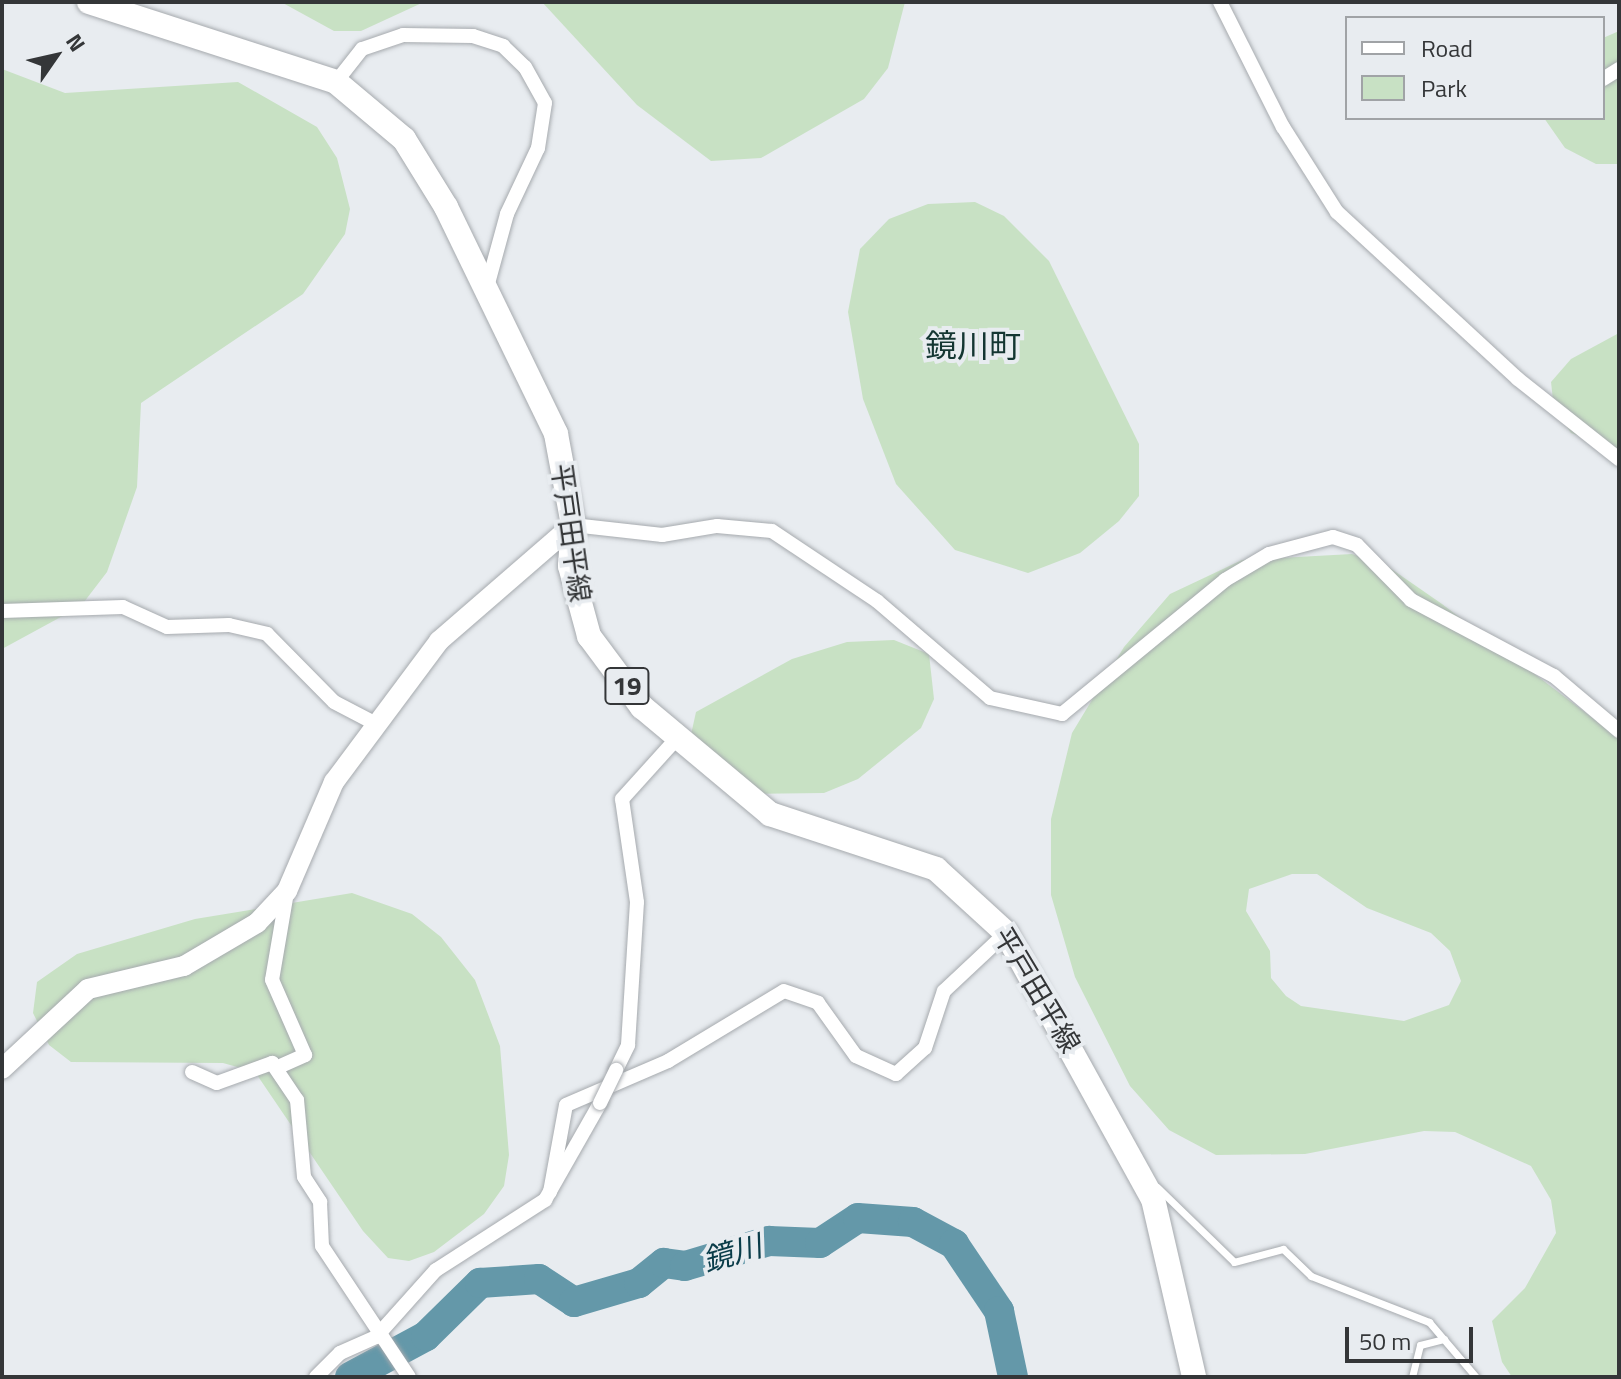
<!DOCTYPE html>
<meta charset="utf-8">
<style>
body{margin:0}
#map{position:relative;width:1621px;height:1379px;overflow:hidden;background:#e8ecf0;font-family:"Titillium Web","Noto Sans JP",sans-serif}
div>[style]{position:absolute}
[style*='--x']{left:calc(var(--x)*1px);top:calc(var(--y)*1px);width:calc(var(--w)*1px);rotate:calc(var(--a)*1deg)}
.green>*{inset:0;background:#c8e1c4}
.river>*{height:30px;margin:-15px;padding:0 15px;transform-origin:15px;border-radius:15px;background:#6498a9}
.roads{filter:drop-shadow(0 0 2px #a6aaae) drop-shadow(0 0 2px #a6aaae)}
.lane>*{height:7px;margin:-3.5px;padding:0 3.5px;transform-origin:3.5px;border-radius:3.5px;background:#fff}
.street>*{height:14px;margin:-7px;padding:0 7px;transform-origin:7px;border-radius:7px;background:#fff}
.secondary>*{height:20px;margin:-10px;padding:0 10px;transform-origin:10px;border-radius:10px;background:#fff}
.primary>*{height:24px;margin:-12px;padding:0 12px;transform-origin:12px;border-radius:12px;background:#fff}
.bridges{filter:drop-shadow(0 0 2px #a6aaae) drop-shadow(0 0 2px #a6aaae)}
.street-bridge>*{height:14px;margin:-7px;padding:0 7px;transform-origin:7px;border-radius:7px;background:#fff}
span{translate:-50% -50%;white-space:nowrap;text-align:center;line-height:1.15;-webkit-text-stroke:8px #e8ecf0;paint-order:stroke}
.shield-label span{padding:2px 6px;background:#e8ecf0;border:2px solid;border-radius:6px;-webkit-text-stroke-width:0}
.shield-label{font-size:26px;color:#343638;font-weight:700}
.street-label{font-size:28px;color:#343638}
.water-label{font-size:30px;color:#0a3c49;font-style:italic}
.quarter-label{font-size:32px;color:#143632}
.frame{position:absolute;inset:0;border:4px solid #343638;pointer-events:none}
.legend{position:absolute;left:1345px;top:16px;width:260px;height:104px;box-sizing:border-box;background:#e8ecf0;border:2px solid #a0a3a6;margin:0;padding:10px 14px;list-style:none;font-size:24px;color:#343638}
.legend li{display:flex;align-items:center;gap:16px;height:40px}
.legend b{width:40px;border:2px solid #a0a3a6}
.north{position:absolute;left:16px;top:16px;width:80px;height:80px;-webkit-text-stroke:6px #e8ecf0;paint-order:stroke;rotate:56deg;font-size:22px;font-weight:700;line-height:32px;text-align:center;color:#343638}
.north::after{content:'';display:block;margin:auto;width:28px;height:36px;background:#343638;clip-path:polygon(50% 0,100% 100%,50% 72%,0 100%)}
.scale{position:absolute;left:1345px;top:1327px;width:128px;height:36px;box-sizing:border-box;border:4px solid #343638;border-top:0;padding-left:10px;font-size:24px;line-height:28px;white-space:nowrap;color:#343638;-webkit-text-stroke:6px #e8ecf0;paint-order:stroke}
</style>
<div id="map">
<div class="green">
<i style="clip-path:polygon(281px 2px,424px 2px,361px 31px,334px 31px)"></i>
<i style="clip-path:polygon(542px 2px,905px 2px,888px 68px,864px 99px,761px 158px,711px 161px,637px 105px)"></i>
<i style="clip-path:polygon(1619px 31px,1619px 164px,1596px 164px,1565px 148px,1544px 118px,1603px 118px,1603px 38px)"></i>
<i style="clip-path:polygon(2px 69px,65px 93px,238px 82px,317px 127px,337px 158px,350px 209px,345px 234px,303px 294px,141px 403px,137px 487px,107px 572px,81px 606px,2px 649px)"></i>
<i style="clip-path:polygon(975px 202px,1004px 216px,1049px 261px,1139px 444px,1139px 496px,1119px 521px,1080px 553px,1028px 573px,955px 550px,896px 484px,863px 399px,848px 312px,860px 249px,889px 219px,928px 204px)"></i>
<i style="clip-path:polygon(1619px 333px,1619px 450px,1571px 433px,1554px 409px,1551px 382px,1571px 359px)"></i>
<i style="clip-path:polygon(evenodd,1352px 554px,1390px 568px,1442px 604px,1619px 738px,1619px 1377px,1512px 1377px,1502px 1362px,1492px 1321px,1525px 1288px,1556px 1233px,1551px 1200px,1531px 1166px,1455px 1132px,1424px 1131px,1305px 1154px,1216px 1155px,1169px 1130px,1130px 1086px,1075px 977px,1051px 895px,1051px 819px,1072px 733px,1124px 647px,1170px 594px,1242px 560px,1352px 554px,1292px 874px,1317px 874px,1367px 908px,1431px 933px,1450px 951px,1461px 981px,1449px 1005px,1404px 1021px,1301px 1006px,1286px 996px,1271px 978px,1270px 951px,1246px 911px,1249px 889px,1292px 874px)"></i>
<i style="clip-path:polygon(894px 640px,929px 654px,934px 699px,921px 728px,858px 779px,824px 793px,740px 794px,688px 748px,696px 712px,792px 659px,847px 642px)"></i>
<i style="clip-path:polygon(352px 893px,412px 914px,441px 937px,475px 980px,500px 1046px,509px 1155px,504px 1186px,484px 1214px,434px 1252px,409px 1261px,388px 1258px,363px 1231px,255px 1072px,223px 1063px,71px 1062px,49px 1045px,33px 1013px,37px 982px,77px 954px,195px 919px)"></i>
</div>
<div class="river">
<i style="--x:350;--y:1377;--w:86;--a:-28.3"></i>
<i style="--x:426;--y:1336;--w:76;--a:-44.5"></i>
<i style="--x:480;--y:1283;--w:59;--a:-3.9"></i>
<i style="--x:539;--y:1279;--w:42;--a:33.3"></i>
<i style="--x:574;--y:1302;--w:68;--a:-16.3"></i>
<i style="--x:639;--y:1283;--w:32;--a:-39"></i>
<i style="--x:664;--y:1263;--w:21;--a:8"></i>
<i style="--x:685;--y:1266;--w:88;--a:-16.6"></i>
<i style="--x:769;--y:1241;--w:51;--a:2.2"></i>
<i style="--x:820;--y:1243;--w:45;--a:-33.3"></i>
<i style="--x:858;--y:1218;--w:55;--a:4.2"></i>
<i style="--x:913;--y:1222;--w:47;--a:28.2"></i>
<i style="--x:954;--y:1244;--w:81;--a:56.1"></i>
<i style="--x:999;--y:1311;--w:67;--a:78"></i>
</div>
<div class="roads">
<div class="lane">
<i style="--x:1157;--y:1187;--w:107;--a:44.2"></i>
<i style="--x:1234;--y:1262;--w:51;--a:-14.9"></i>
<i style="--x:1283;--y:1249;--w:39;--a:44"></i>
<i style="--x:1311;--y:1276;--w:127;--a:21.3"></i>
<i style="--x:1429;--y:1322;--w:72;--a:49.5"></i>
<i style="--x:1412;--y:1377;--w:33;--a:-76"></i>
<i style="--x:1420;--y:1345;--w:25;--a:-14"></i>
</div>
<div class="street">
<i style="--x:1220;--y:2;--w:140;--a:63.3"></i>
<i style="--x:1283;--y:127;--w:101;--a:57.6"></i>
<i style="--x:1337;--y:212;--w:246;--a:42.7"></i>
<i style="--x:1518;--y:379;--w:129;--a:38.4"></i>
<i style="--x:1603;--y:79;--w:19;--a:-32"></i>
<i style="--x:336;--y:82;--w:42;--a:-51.8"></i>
<i style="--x:362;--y:49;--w:43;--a:-18.9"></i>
<i style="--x:403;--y:35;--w:70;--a:0.8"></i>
<i style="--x:473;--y:36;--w:32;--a:18"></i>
<i style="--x:503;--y:46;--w:30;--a:44"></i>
<i style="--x:525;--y:67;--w:41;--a:60.9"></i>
<i style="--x:545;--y:103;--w:46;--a:98.8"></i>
<i style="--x:538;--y:148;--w:73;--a:115.2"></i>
<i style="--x:507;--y:214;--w:76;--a:105.3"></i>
<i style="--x:573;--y:525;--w:90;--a:6.4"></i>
<i style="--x:662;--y:535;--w:56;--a:-9.3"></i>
<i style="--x:717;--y:526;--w:55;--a:5.2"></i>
<i style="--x:772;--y:531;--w:126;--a:33.7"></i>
<i style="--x:877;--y:601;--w:149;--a:40.6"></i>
<i style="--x:990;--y:698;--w:74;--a:12.5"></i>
<i style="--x:1062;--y:714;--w:211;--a:-39.4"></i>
<i style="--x:1225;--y:580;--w:51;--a:-30.6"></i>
<i style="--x:1269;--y:554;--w:66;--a:-14.9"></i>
<i style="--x:1333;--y:537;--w:25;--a:18"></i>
<i style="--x:1357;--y:545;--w:77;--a:45.5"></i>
<i style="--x:1411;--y:600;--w:162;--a:28"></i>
<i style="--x:1554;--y:676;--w:85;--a:40.2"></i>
<i style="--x:2;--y:611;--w:121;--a:-1.9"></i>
<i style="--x:123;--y:607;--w:48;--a:24.4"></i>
<i style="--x:167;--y:627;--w:62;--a:-1.8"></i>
<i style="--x:229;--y:625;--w:39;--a:13"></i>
<i style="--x:267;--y:634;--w:95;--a:45.4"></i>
<i style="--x:334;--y:702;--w:47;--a:27.6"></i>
<i style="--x:276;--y:1068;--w:32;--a:-24"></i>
<i style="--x:305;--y:1055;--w:82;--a:-113.7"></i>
<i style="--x:272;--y:980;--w:89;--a:-80.3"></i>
<i style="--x:616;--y:1070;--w:28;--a:-64"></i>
<i style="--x:628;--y:1045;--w:143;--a:-86.4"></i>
<i style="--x:637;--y:902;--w:104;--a:-98.3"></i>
<i style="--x:622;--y:799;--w:84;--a:-47.9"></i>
<i style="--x:192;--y:1072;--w:27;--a:24"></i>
<i style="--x:217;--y:1083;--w:59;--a:-20"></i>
<i style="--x:272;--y:1063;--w:45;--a:56"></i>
<i style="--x:297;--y:1100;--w:77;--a:84.8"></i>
<i style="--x:304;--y:1177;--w:30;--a:57"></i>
<i style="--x:320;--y:1202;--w:44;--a:87.4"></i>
<i style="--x:322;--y:1246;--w:157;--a:56.4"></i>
<i style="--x:550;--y:1192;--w:88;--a:-79.6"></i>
<i style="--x:566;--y:1105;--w:111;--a:-23.3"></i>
<i style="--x:668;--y:1061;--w:135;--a:-31.1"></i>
<i style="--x:784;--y:991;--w:36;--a:19"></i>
<i style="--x:818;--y:1003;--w:65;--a:54.4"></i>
<i style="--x:856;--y:1056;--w:44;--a:24.2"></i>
<i style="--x:896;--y:1074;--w:39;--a:-42"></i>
<i style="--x:925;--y:1048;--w:60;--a:-71.6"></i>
<i style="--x:944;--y:991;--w:85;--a:-43.1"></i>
<i style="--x:316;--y:1377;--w:34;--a:-45"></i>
<i style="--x:340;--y:1353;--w:39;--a:-24"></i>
<i style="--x:376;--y:1337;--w:90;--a:-48.2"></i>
<i style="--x:436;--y:1270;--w:130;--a:-32.7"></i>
<i style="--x:545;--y:1200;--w:112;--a:-60.4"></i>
</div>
<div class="secondary">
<i style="--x:2;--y:1069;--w:117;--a:-42.9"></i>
<i style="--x:88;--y:989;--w:99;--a:-13.5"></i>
<i style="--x:184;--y:966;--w:85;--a:-30.5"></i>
<i style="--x:257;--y:923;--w:44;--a:-46.8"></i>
<i style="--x:287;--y:891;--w:119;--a:-66.7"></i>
<i style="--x:334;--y:782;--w:176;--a:-53.3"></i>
<i style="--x:439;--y:641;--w:177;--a:-40.9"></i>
</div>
<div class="primary">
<i style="--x:89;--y:2;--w:260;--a:17.9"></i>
<i style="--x:336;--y:82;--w:89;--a:40"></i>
<i style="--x:404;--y:139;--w:80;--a:58.3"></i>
<i style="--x:446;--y:207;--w:252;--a:64.1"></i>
<i style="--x:556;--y:434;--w:93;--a:79.4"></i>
<i style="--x:573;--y:525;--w:41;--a:94.2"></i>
<i style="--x:570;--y:566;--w:73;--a:74.8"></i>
<i style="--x:589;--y:636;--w:89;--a:53.3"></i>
<i style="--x:642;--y:707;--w:167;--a:39.9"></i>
<i style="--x:770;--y:814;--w:175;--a:18.3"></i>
<i style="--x:936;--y:869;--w:95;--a:42.4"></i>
<i style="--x:1006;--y:933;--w:304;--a:61.1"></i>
<i style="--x:1153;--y:1199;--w:183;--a:77"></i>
</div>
</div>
<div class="bridges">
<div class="street-bridge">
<i style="--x:600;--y:1103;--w:37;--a:-64"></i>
</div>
</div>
<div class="shield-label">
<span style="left:627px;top:686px">19</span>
</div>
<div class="street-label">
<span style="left:571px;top:533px;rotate:82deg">平戸田平線</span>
<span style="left:1037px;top:990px;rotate:59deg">平戸田平線</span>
</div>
<div class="water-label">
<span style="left:732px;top:1253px;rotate:-16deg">鏡川</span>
</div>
<div class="quarter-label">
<span style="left:973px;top:345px">鏡川町</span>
</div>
<div class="frame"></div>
<ul class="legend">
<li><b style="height:10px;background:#fff"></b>Road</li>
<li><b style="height:22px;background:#c8e1c4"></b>Park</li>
</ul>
<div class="north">N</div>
<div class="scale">50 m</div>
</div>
